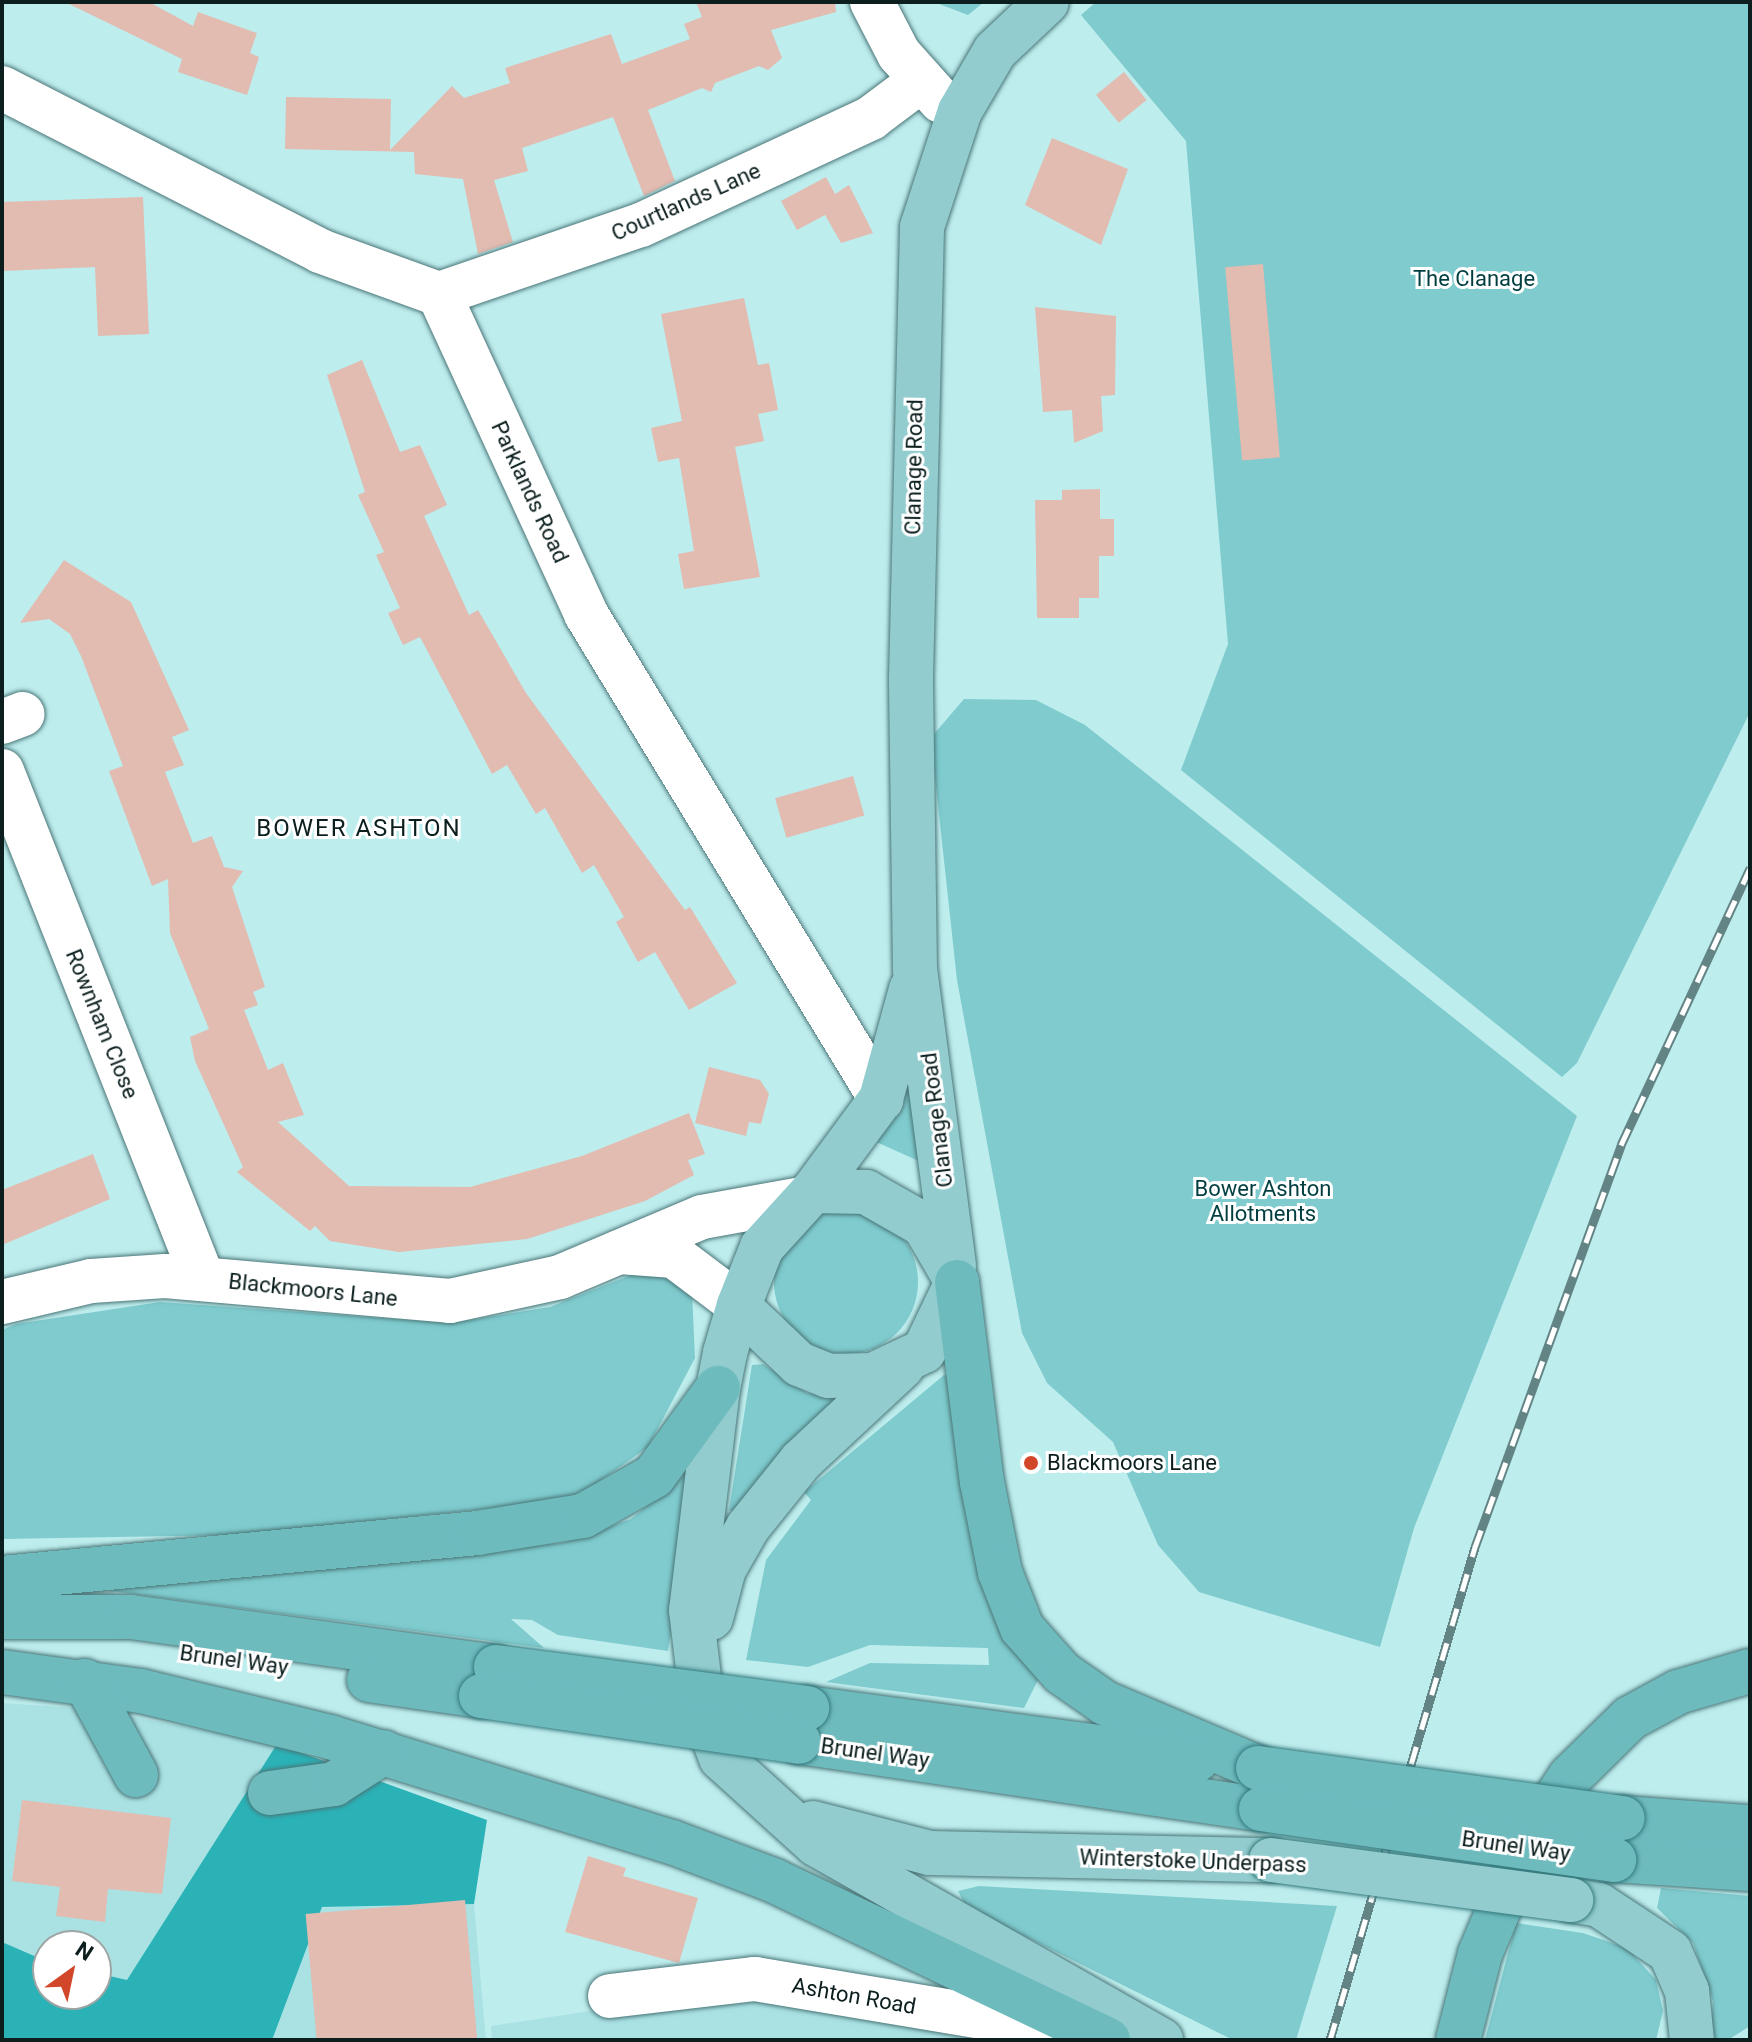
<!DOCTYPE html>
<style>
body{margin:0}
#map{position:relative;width:1752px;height:2042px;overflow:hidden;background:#beedee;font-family:Roboto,sans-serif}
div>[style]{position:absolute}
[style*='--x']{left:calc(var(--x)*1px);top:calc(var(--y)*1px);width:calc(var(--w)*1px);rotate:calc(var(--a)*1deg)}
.built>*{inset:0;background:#aae2e4}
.green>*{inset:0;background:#7fcbce}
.round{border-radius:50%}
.forest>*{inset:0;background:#2bb2b7}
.building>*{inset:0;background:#e2bbb1;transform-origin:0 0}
.roads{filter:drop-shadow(0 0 2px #4a7577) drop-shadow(0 0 2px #4a7577)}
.minor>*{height:44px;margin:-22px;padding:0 22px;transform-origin:22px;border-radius:22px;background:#fff}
.primary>*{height:44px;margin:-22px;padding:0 22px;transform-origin:22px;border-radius:22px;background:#92ccce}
.trunk>*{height:44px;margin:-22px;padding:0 22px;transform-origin:22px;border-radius:22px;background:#6ebbbe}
.rail>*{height:9px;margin-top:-4.5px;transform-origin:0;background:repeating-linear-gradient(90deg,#fff 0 18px,#638484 0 36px);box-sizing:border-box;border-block:2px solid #638484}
.bridges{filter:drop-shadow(0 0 2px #34797c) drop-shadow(0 0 2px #34797c)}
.primary-bridge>*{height:44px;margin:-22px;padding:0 22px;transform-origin:22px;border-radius:22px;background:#92ccce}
.trunk-bridge>*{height:44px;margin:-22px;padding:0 22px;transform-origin:22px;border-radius:22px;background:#6ebbbe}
.dots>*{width:22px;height:22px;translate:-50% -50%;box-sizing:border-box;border:4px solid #fff;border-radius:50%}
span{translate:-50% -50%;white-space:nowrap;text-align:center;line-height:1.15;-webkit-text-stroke:6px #fff;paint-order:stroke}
.street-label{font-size:22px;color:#0c1e1e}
.park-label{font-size:22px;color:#003e40}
.poi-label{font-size:22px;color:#0c1e1e}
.left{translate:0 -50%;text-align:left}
.neighbourhood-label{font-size:24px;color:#0c1e1e;letter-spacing:2px}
.frame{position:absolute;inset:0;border:4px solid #0c1e1e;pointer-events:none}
.north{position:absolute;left:32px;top:1930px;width:80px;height:80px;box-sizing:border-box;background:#fff;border:2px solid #9ea5a5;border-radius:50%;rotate:33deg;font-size:22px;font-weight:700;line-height:32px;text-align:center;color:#0c1e1e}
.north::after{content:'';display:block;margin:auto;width:28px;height:36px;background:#d24729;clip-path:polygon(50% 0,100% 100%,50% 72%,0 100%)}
</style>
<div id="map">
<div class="built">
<i style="clip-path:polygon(evenodd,2px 1703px,90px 1709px,277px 1744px,263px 1909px,474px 1904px,486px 2040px,2px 2040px,2px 1703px,48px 1946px,96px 1946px,96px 1994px,48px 1994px,48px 1946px)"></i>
<i style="clip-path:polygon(754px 1986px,1001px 2040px,492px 2040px,491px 2026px)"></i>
</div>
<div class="green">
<i style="clip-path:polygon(934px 2px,984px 2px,968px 15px)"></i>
<i style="clip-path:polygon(1096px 2px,1750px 2px,1750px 712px,1577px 1063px,1562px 1077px,1181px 770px,1228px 644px,1186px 141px,1081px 15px)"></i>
<i style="clip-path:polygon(964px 699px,1036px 700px,1085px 725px,1577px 1116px,1414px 1528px,1380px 1647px,1199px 1592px,1158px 1545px,1113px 1442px,1047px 1383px,1022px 1333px,957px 980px,932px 750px,934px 734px)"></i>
<i style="clip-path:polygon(906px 1075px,923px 1163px,872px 1140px)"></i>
<i class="round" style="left:774px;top:1210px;width:144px;height:144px"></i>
<i style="clip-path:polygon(654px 1266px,692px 1292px,695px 1358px,648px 1447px,587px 1490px,555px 1502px,231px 1535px,2px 1539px,2px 1330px,16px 1324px,160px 1302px,451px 1323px,550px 1307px)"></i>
<i style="clip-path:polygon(763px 1364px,807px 1393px,848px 1398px,743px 1514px,729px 1510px,752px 1365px)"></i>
<i style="clip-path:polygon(944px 1375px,956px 1378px,1040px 1676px,1024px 1708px,826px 1682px,870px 1663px,989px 1665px,988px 1648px,870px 1645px,808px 1667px,746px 1660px,766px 1560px,811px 1500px,804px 1492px)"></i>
<i style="clip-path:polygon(687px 1473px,695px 1477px,668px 1651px,558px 1635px,532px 1620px,511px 1619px,544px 1648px,110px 1591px,112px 1583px,562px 1543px,631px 1519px)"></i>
<i style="clip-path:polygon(979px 1886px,1337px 1906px,1296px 2040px,1233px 2040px,966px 1907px,958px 1891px)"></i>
<i style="clip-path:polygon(1661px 1888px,1750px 1896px,1750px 2026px,1728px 2040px,1710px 2040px,1713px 2001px,1693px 1943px,1657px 1908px)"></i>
<i style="clip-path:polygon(1516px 1923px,1583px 1933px,1627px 1948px,1656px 1980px,1663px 2011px,1656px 2040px,1485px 2040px)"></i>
</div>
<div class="forest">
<i style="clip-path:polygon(277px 1744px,487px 1820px,474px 1904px,322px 1907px,272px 2040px,2px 2040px,2px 1942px,48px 1962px,48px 1994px,96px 1994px,96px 1973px,127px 1980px)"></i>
</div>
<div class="building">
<i style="clip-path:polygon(65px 2px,149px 2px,193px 26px,198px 12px,257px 33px,250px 53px,259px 57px,247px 95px,178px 72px,182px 59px)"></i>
<i style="clip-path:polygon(696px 2px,835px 2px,836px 12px,771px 30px,782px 58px,768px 70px,759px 66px,715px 83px,711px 92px,702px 88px,648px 110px,675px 181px,644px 196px,613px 117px,522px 148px,528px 171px,494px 180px,513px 242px,478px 254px,463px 179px,415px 174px,414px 152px,285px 149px,286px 97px,391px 99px,390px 150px,452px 86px,464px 98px,510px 83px,505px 68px,611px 34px,622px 64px,690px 39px,684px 24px,702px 17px)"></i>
<i style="left:1124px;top:72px;width:36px;height:36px;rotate:51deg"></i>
<i style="clip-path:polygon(1052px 138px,1128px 169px,1101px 245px,1025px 205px)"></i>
<i style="clip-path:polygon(826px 177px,835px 194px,849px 185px,873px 233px,841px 243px,825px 215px,797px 230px,781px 201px)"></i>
<i style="clip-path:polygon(143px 197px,149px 334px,98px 336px,95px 267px,2px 271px,2px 202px)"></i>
<i style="left:1263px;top:264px;width:194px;height:38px;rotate:85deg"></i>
<i style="clip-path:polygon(744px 298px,758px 365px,769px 363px,778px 410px,758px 414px,764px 441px,735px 447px,760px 577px,684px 589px,678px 554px,694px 551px,679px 458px,658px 462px,651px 428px,682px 421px,661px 314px)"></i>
<i style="clip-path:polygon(1035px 307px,1116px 316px,1115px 395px,1101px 396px,1103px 431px,1074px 443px,1072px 410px,1043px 412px)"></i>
<i style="clip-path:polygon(362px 360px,400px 452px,420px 445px,447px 505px,424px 516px,469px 615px,478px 610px,526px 693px,685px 910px,690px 907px,737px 983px,689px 1010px,655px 952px,638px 962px,616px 922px,624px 917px,594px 865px,582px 873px,545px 808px,536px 814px,507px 765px,492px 774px,420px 637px,403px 645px,388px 613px,400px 608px,376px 555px,384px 552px,358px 495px,365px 492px,327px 375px)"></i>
<i style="clip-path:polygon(1100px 489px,1100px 519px,1114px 519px,1114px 556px,1099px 556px,1099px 598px,1079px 598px,1079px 618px,1037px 618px,1035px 500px,1062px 500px,1062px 490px)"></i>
<i style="clip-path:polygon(64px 560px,131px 602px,189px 730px,172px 737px,184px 765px,165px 772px,193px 843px,212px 836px,224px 867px,243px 871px,232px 887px,265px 987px,253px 992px,258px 1005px,244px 1010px,268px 1070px,283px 1063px,304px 1115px,278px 1122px,349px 1186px,470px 1187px,582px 1156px,689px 1113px,705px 1154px,688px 1160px,694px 1175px,645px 1201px,527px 1239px,399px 1252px,330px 1241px,315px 1226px,310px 1231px,237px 1172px,243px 1167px,195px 1061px,190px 1037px,209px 1029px,170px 933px,168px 879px,152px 886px,109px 771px,123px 766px,81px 656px,70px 634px,49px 619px,20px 623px)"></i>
<i style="left:853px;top:776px;width:41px;height:81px;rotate:74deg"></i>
<i style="clip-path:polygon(709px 1067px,760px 1080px,769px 1094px,761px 1124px,749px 1122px,746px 1136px,695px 1123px)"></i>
<i style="clip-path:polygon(93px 1154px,110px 1199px,2px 1245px,2px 1190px)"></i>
<i style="clip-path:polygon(22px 1800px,171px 1818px,162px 1894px,108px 1889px,105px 1922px,56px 1916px,60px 1887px,12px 1881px)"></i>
<i style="clip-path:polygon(588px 1856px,626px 1868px,623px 1876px,698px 1898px,679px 1963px,565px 1932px)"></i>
<i style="left:465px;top:1900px;width:141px;height:160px;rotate:85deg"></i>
</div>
<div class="roads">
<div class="minor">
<i style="--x:872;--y:2;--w:59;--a:62.6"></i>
<i style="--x:899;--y:54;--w:63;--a:48.2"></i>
<i style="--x:2;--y:88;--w:357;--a:27.1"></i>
<i style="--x:320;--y:251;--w:127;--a:19.9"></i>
<i style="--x:439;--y:294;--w:213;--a:-18.9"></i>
<i style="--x:641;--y:225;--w:254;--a:-24.9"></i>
<i style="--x:871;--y:118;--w:60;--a:-36.9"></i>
<i style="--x:439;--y:294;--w:352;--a:65.3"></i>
<i style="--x:586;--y:614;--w:568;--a:58.69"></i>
<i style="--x:2;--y:722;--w:22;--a:-21"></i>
<i style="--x:2;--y:771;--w:544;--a:68.43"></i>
<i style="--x:620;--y:1252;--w:54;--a:4.2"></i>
<i style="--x:674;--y:1256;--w:81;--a:37"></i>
<i style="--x:2;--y:1302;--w:91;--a:-13.3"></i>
<i style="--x:91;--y:1281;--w:74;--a:-3.9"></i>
<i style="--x:165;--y:1276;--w:286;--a:5"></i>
<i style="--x:450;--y:1301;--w:113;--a:-12.3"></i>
<i style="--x:560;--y:1277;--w:154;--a:-22.9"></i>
<i style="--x:702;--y:1217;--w:102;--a:-10.2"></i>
<i style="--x:610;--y:1996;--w:146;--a:-6.7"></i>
<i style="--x:755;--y:1979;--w:344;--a:9.5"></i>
</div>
<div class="primary">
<i style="--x:813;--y:1191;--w:114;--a:-53.5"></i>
<i style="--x:881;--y:1099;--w:114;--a:-74.7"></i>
<i style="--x:954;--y:1265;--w:298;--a:-97.5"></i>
<i style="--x:915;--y:970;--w:292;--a:-90.8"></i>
<i style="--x:911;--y:678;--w:451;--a:-88.6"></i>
<i style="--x:922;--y:227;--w:122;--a:-71.9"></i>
<i style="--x:960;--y:111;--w:69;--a:-59.7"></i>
<i style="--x:995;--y:51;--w:71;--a:-43.3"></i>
<i style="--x:739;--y:1307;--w:83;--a:43.5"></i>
<i style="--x:799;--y:1364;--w:32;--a:22"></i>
<i style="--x:829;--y:1376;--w:44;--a:-1.3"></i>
<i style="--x:873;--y:1375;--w:56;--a:-25.2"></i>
<i style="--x:924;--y:1351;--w:76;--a:-64.4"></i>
<i style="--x:957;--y:1282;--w:66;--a:-120.1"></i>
<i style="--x:924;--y:1225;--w:67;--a:-150.4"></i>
<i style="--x:866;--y:1192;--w:53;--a:-178.9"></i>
<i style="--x:813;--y:1191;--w:76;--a:132.3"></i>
<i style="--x:762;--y:1247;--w:62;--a:111.6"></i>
<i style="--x:739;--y:1305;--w:50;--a:106.3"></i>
<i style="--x:725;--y:1353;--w:36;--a:101"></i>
<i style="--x:718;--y:1388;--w:224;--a:96.9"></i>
<i style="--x:691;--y:1610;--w:102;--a:83.2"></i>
<i style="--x:703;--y:1711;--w:50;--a:69"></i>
<i style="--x:721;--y:1758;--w:128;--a:42.2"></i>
<i style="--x:816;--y:1844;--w:397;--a:29.6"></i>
<i style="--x:711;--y:1618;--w:51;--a:-75.1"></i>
<i style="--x:724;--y:1569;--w:48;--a:-60.3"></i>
<i style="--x:748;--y:1527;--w:85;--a:-51.2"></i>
<i style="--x:801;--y:1461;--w:139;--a:-43"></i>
<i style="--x:813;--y:1823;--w:121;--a:14.4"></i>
<i style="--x:930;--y:1853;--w:341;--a:1.2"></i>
<i style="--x:1571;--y:1900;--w:28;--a:10"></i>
<i style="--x:1599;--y:1905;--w:85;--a:33.5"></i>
<i style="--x:1670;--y:1952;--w:43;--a:66.4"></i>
<i style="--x:1687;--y:1991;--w:49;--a:84.2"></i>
</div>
<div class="trunk">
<i style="--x:957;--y:1282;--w:202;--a:82.9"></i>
<i style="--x:982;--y:1482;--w:92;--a:78.7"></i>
<i style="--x:1000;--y:1572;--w:60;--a:68.6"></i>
<i style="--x:1022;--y:1628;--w:60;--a:48.4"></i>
<i style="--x:1062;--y:1673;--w:52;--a:34.9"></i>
<i style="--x:1105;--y:1703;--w:166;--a:23"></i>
<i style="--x:2;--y:1578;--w:477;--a:-5.4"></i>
<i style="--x:477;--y:1533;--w:107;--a:-9.1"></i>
<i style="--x:583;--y:1516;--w:81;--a:-29.4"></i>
<i style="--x:654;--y:1476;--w:109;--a:-54"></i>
<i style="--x:2;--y:1617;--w:129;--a:0"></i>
<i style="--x:131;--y:1617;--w:368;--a:7.8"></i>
<i style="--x:2;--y:1672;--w:140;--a:7.8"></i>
<i style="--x:141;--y:1691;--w:195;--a:13.7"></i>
<i style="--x:330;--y:1737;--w:358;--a:17.1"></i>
<i style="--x:672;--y:1842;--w:110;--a:20.7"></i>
<i style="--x:775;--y:1881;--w:369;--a:25.5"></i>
<i style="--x:369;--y:1680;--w:113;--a:8.1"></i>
<i style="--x:85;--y:1681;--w:107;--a:61.5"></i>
<i style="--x:807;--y:1708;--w:393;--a:7.6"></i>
<i style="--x:799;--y:1742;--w:467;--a:8.3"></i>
<i style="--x:270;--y:1793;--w:65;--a:-8"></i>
<i style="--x:334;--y:1784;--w:59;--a:-32.6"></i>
<i style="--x:1623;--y:1818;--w:127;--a:4.1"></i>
<i style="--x:1614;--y:1860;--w:136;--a:3.8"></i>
<i style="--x:1458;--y:2040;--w:89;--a:-75.7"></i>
<i style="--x:1480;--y:1954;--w:121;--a:-67.2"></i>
<i style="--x:1527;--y:1842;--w:78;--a:-56.5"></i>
<i style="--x:1570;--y:1777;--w:84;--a:-44.5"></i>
<i style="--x:1630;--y:1718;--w:55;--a:-28.4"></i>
<i style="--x:1678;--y:1692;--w:75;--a:-16.3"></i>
</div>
</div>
<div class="rail">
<i style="--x:1330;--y:2040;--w:514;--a:-73.61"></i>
<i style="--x:1475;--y:1547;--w:428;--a:-70"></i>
<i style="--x:1621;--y:1145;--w:306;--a:-65"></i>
</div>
<div class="bridges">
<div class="primary-bridge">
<i style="--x:1271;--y:1860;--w:303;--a:7.6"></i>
</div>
<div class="trunk-bridge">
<i style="--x:496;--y:1667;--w:314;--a:7.5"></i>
<i style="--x:481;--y:1696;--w:321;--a:8.2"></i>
<i style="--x:1258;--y:1768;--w:368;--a:7.8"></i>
<i style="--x:1261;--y:1809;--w:357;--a:8.2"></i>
</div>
</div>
<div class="dots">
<i style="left:1031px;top:1463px;background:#d24729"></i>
</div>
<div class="street-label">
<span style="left:686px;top:202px;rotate:-24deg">Courtlands Lane</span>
<span style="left:914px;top:467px;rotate:-89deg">Clanage Road</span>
<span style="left:530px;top:492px;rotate:65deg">Parklands Road</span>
<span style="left:102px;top:1024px;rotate:68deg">Rownham Close</span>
<span style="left:937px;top:1120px;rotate:-97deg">Clanage Road</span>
<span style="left:313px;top:1290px;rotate:6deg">Blackmoors Lane</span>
<span style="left:234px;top:1660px;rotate:8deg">Brunel Way</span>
<span style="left:875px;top:1753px;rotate:8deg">Brunel Way</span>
<span style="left:1516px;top:1846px;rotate:8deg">Brunel Way</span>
<span style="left:1193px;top:1861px;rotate:2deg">Winterstoke Underpass</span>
<span style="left:854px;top:1996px;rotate:10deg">Ashton Road</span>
</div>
<div class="park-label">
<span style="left:1474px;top:279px">The Clanage</span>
<span style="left:1263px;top:1201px">Bower Ashton<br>Allotments</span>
</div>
<div class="poi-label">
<span class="left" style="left:1047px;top:1463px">Blackmoors Lane</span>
</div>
<div class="neighbourhood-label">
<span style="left:359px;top:829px">BOWER ASHTON</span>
</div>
<div class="frame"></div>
<div class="north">N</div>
</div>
